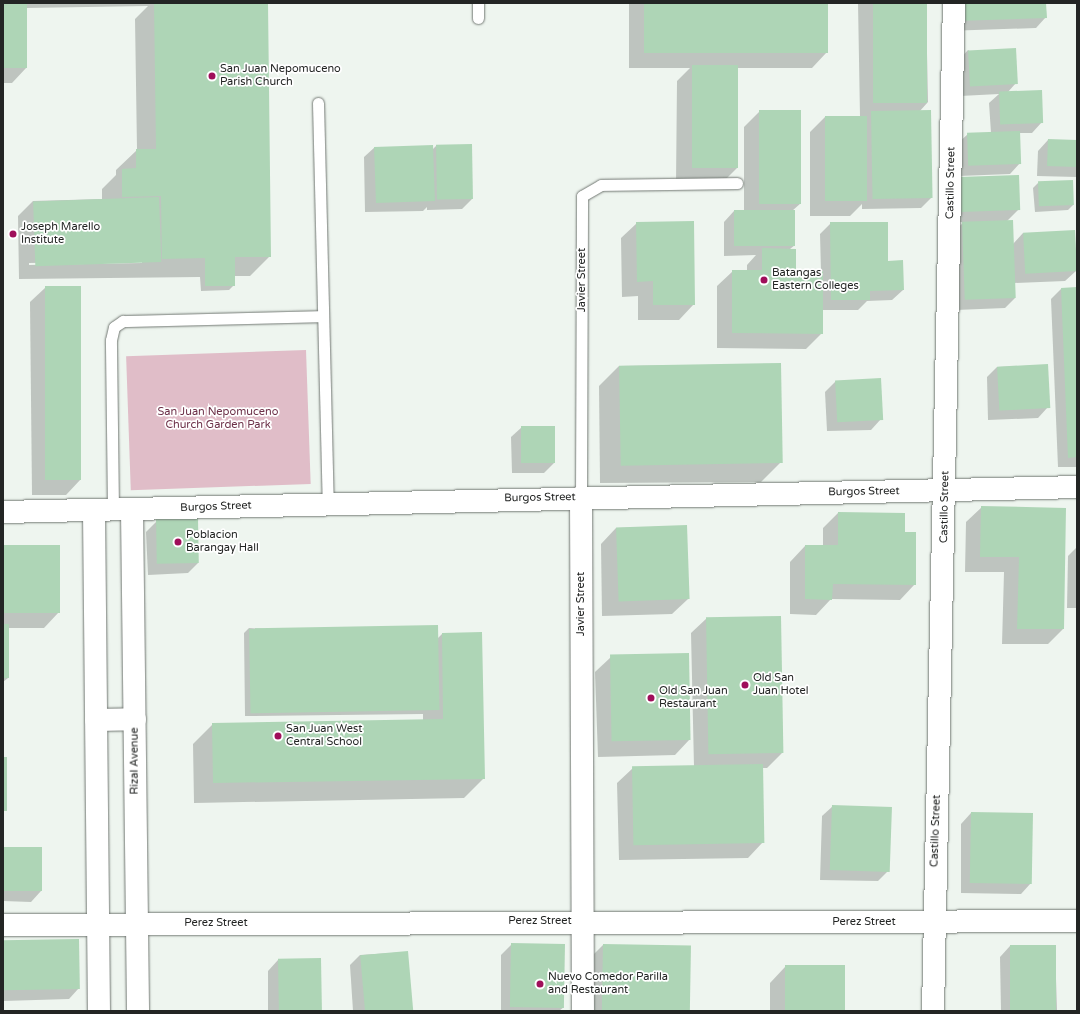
<!DOCTYPE html>
<style>
body{margin:0}
#map{position:relative;width:1080px;height:1014px;overflow:hidden;background:#eef5ef;font-family:"Varela Round",sans-serif}
div>[style]{position:absolute}
[style*='--x']{left:calc(var(--x)*1px);top:calc(var(--y)*1px);width:calc(var(--w)*1px);rotate:calc(var(--a)*1deg)}
.green>*{inset:0;background:#e0bdc8;transform-origin:0 0}
.shadow>*{inset:0;background:#0003}
.building>*{inset:0;background:#aed5b6;transform-origin:0 0}
.roads{filter:drop-shadow(0 0 1px #727873) drop-shadow(0 0 1px #727873)}
.lane>*{height:11px;margin:-5.5px;padding:0 5.5px;transform-origin:5.5px;border-radius:5.5px;background:#fff}
.street>*{height:22px;margin:-11px;padding:0 11px;transform-origin:11px;border-radius:11px;background:#fff}
.dots>*{width:11px;height:11px;translate:-50% -50%;box-sizing:border-box;border:2px solid #fff;border-radius:50%}
span{translate:-50% -50%;white-space:nowrap;text-align:center;line-height:1.15;-webkit-text-stroke:3.5px #fff;paint-order:stroke}
.poi-label{font-size:11px;color:#232524}
.left{translate:0 -50%;text-align:left}
.street-label{font-size:11px;color:#232524}
.park-label{font-size:11px;color:#6d3149}
.frame{position:absolute;inset:0;border:4px solid #232524;pointer-events:none}
</style>
<div id="map">
<div class="green">
<i style="left:306px;top:350px;width:134px;height:180px;rotate:88deg"></i>
</div>
<div class="shadow">
<i style="clip-path:polygon(evenodd,3px 3px,267px 3px,270px 256px,250px 276px,234px 276px,234px 285px,229px 290px,201px 291px,200px 277px,19px 279px,18px 216px,33px 201px,102px 199px,102px 189px,116px 175px,116px 170px,137px 150px,135px 19px,148px 6px,26px 8px,27px 67px,12px 83px,3px 83px,3px 3px,142px 261px,142px 263px,29px 265px,29px 263px,142px 261px)"></i>
<i style="clip-path:polygon(629px 3px,827px 3px,827px 52px,812px 68px,737px 68px,737px 168px,721px 184px,676px 183px,677px 81px,690px 68px,629px 68px)"></i>
<i style="clip-path:polygon(858px 3px,926px 3px,928px 102px,919px 112px,932px 197px,921px 208px,862px 209px,862px 204px,850px 216px,810px 216px,810px 132px,825px 117px,860px 117px)"></i>
<i style="clip-path:polygon(1045px 3px,1046px 17px,1036px 28px,946px 31px,945px 10px)"></i>
<i style="clip-path:polygon(968px 50px,1016px 83px,1007px 93px,1042px 122px,1032px 133px,1019px 133px,1020px 163px,1010px 174px,959px 176px,957px 144px,968px 134px,991px 133px,989px 103px,999px 94px,960px 96px,958px 61px)"></i>
<i style="clip-path:polygon(760px 111px,801px 203px,792px 211px,795px 245px,790px 249px,795px 272px,821px 272px,820px 234px,831px 223px,887px 262px,903px 290px,892px 300px,867px 301px,858px 310px,822px 310px,822px 333px,806px 349px,717px 348px,717px 286px,733px 271px,747px 271px,747px 265px,756px 255px,724px 256px,724px 222px,734px 211px,744px 211px,744px 127px)"></i>
<i style="clip-path:polygon(1048px 140px,1077px 141px,1077px 177px,1037px 176px,1038px 151px)"></i>
<i style="clip-path:polygon(436px 146px,472px 199px,462px 209px,427px 210px,427px 207px,423px 211px,365px 212px,364px 157px,375px 147px,432px 150px)"></i>
<i style="clip-path:polygon(1038px 183px,1073px 205px,1068px 210px,1035px 212px,1033px 188px)"></i>
<i style="clip-path:polygon(949px 188px,1019px 209px,1007px 221px,1013px 244px,1023px 233px,1076px 271px,1065px 281px,1014px 283px,1015px 298px,1005px 308px,956px 310px,952px 233px,964px 222px,950px 222px)"></i>
<i style="clip-path:polygon(637px 223px,694px 304px,679px 320px,638px 320px,638px 296px,622px 297px,621px 238px)"></i>
<i style="clip-path:polygon(46px 287px,81px 479px,66px 495px,32px 495px,30px 302px)"></i>
<i style="clip-path:polygon(1077px 288px,1077px 467px,1058px 467px,1051px 299px,1061px 289px)"></i>
<i style="clip-path:polygon(780px 364px,781px 462px,761px 482px,600px 483px,599px 386px,619px 366px)"></i>
<i style="clip-path:polygon(1047px 365px,1048px 407px,1038px 418px,988px 420px,987px 377px,997px 367px)"></i>
<i style="clip-path:polygon(836px 381px,881px 419px,871px 430px,827px 431px,825px 392px)"></i>
<i style="clip-path:polygon(522px 427px,554px 463px,544px 473px,512px 473px,511px 437px)"></i>
<i style="clip-path:polygon(982px 507px,1065px 509px,1063px 629px,1048px 644px,1002px 644px,1004px 572px,965px 572px,966px 522px)"></i>
<i style="clip-path:polygon(838px 513px,904px 533px,915px 584px,900px 600px,831px 599px,816px 615px,790px 614px,790px 562px,805px 546px,823px 546px,823px 528px)"></i>
<i style="clip-path:polygon(197px 519px,198px 563px,188px 573px,148px 575px,146px 532px,156px 522px)"></i>
<i style="clip-path:polygon(686px 526px,688px 599px,672px 614px,602px 616px,601px 544px,616px 528px)"></i>
<i style="clip-path:polygon(3px 546px,59px 612px,44px 628px,8px 628px,8px 678px,3px 682px)"></i>
<i style="clip-path:polygon(1077px 547px,1077px 608px,1067px 608px,1068px 556px)"></i>
<i style="clip-path:polygon(707px 618px,782px 753px,767px 768px,762px 768px,763px 842px,748px 858px,619px 860px,617px 783px,633px 768px,694px 767px,691px 633px)"></i>
<i style="clip-path:polygon(249px 628px,437px 639px,442px 634px,484px 778px,464px 798px,194px 803px,193px 744px,213px 724px,423px 721px,423px 714px,245px 716px,244px 633px)"></i>
<i style="clip-path:polygon(611px 657px,690px 739px,675px 755px,598px 757px,595px 672px)"></i>
<i style="clip-path:polygon(833px 806px,888px 871px,878px 881px,820px 880px,822px 816px)"></i>
<i style="clip-path:polygon(971px 813px,1031px 883px,1021px 894px,961px 893px,961px 824px)"></i>
<i style="clip-path:polygon(3px 848px,41px 891px,31px 902px,3px 901px)"></i>
<i style="clip-path:polygon(78px 940px,79px 988px,69px 999px,3px 1001px,3px 943px)"></i>
<i style="clip-path:polygon(512px 944px,564px 1007px,559px 1011px,501px 1011px,501px 955px)"></i>
<i style="clip-path:polygon(603px 945px,689px 1011px,587px 1011px,588px 960px)"></i>
<i style="clip-path:polygon(1010px 946px,1055px 946px,1057px 1011px,1001px 1011px,1000px 957px)"></i>
<i style="clip-path:polygon(407px 952px,412px 1011px,353px 1011px,350px 965px,360px 955px)"></i>
<i style="clip-path:polygon(278px 960px,321px 1011px,268px 1011px,268px 971px)"></i>
<i style="clip-path:polygon(785px 967px,844px 1011px,770px 1011px,770px 983px)"></i>
</div>
<div class="building">
<i style="left:3px;top:3px;width:24px;height:65px"></i>
<i style="clip-path:polygon(154px 3px,268px 3px,271px 257px,235px 257px,235px 286px,205px 286px,205px 258px,162px 259px,161px 196px,122px 197px,122px 169px,136px 168px,136px 149px,156px 149px)"></i>
<i style="left:644px;top:3px;width:184px;height:50px"></i>
<i style="left:873px;top:3px;width:54px;height:100px"></i>
<i style="clip-path:polygon(955px 3px,1046px 3px,1047px 18px,956px 21px)"></i>
<i style="left:1016px;top:48px;width:36px;height:48px;rotate:87deg"></i>
<i style="left:692px;top:65px;width:46px;height:103px"></i>
<i style="left:1042px;top:90px;width:33px;height:43px;rotate:88deg"></i>
<i style="left:759px;top:110px;width:42px;height:94px"></i>
<i style="left:931px;top:110px;width:88px;height:60px;rotate:89deg"></i>
<i style="left:825px;top:116px;width:42px;height:85px"></i>
<i style="left:1020px;top:131px;width:33px;height:53px;rotate:88deg"></i>
<i style="left:1048px;top:139px;width:29px;height:27px;rotate:2deg"></i>
<i style="left:472px;top:144px;width:55px;height:36px;rotate:89deg"></i>
<i style="left:433px;top:145px;width:56px;height:59px;rotate:88deg"></i>
<i style="left:1019px;top:175px;width:35px;height:60px;rotate:88deg"></i>
<i style="left:1073px;top:180px;width:25px;height:35px;rotate:88deg"></i>
<i style="left:159px;top:197px;width:65px;height:126px;rotate:88deg"></i>
<i style="left:734px;top:210px;width:61px;height:36px"></i>
<i style="left:1013px;top:220px;width:78px;height:51px;rotate:88deg"></i>
<i style="clip-path:polygon(694px 221px,695px 305px,653px 305px,653px 281px,637px 282px,636px 222px)"></i>
<i style="clip-path:polygon(830px 222px,888px 222px,888px 261px,903px 260px,904px 290px,870px 291px,870px 300px,831px 300px)"></i>
<i style="left:1075px;top:230px;width:41px;height:52px;rotate:87deg"></i>
<i style="clip-path:polygon(762px 248px,796px 249px,796px 271px,823px 271px,823px 334px,732px 333px,732px 270px,762px 270px)"></i>
<i style="left:45px;top:286px;width:36px;height:194px"></i>
<i style="clip-path:polygon(1077px 287px,1077px 457px,1068px 458px,1061px 288px)"></i>
<i style="left:781px;top:363px;width:100px;height:162px;rotate:89deg"></i>
<i style="left:1048px;top:364px;width:44px;height:51px;rotate:87deg"></i>
<i style="left:881px;top:378px;width:42px;height:46px;rotate:87deg"></i>
<i style="left:521px;top:426px;width:34px;height:37px"></i>
<i style="clip-path:polygon(981px 506px,1066px 508px,1064px 629px,1017px 629px,1019px 557px,980px 557px)"></i>
<i style="clip-path:polygon(838px 512px,905px 513px,905px 532px,916px 532px,916px 585px,833px 584px,832px 600px,805px 599px,805px 545px,838px 545px)"></i>
<i style="left:198px;top:518px;width:45px;height:42px;rotate:89deg"></i>
<i style="left:687px;top:525px;width:74px;height:71px;rotate:88deg"></i>
<i style="left:3px;top:545px;width:57px;height:68px"></i>
<i style="left:781px;top:616px;width:137px;height:75px;rotate:89deg"></i>
<i style="left:3px;top:624px;width:6px;height:54px"></i>
<i style="left:438px;top:625px;width:85px;height:189px;rotate:89deg"></i>
<i style="clip-path:polygon(482px 632px,485px 779px,213px 783px,212px 723px,443px 719px,442px 633px)"></i>
<i style="left:689px;top:653px;width:87px;height:79px;rotate:89deg"></i>
<i style="left:3px;top:757px;width:4px;height:54px"></i>
<i style="left:763px;top:764px;width:79px;height:131px;rotate:89deg"></i>
<i style="left:832px;top:805px;width:60px;height:65px;rotate:2deg"></i>
<i style="left:971px;top:812px;width:62px;height:71px;rotate:1deg"></i>
<i style="left:3px;top:847px;width:39px;height:44px"></i>
<i style="left:79px;top:939px;width:50px;height:76px;rotate:89deg"></i>
<i style="left:511px;top:943px;width:54px;height:64px;rotate:1deg"></i>
<i style="left:603px;top:944px;width:88px;height:67px;rotate:1deg"></i>
<i style="left:1010px;top:945px;width:46px;height:66px"></i>
<i style="left:408px;top:951px;width:60px;height:48px;rotate:85deg"></i>
<i style="left:321px;top:958px;width:53px;height:43px;rotate:89deg"></i>
<i style="left:845px;top:965px;width:46px;height:60px;rotate:90deg"></i>
</div>
<div class="roads">
<div class="lane">
<i style="--x:478;--y:3;--w:15;--a:90"></i>
<i style="--x:318;--y:103;--w:401;--a:88.6"></i>
<i style="--x:581;--y:497;--w:301;--a:-89.8"></i>
<i style="--x:582;--y:196;--w:22;--a:-30"></i>
<i style="--x:601;--y:185;--w:136;--a:-0.8"></i>
<i style="--x:113;--y:510;--w:170;--a:-90.7"></i>
<i style="--x:111;--y:340;--w:13;--a:-77"></i>
<i style="--x:114;--y:327;--w:11;--a:-34"></i>
<i style="--x:123;--y:321;--w:199;--a:-1.4"></i>
</div>
<div class="street">
<i style="--x:581;--y:497;--w:514;--a:89.78"></i>
<i style="--x:132;--y:510;--w:501;--a:89.31"></i>
<i style="--x:94;--y:511;--w:500;--a:89.43"></i>
<i style="--x:3;--y:512;--w:1074;--a:-1.33"></i>
<i style="--x:96;--y:720;--w:39;--a:-1"></i>
<i style="--x:3;--y:925;--w:1074;--a:-0.21"></i>
<i style="--x:933;--y:1011;--w:1008;--a:-88.81"></i>
</div>
</div>
<div class="dots">
<i style="left:212px;top:76px;background:#9f0f5a"></i>
<i style="left:13px;top:234px;background:#9f0f5a"></i>
<i style="left:764px;top:280px;background:#9f0f5a"></i>
<i style="left:178px;top:542px;background:#9f0f5a"></i>
<i style="left:745px;top:685px;background:#9f0f5a"></i>
<i style="left:651px;top:698px;background:#9f0f5a"></i>
<i style="left:278px;top:736px;background:#9f0f5a"></i>
<i style="left:540px;top:984px;background:#9f0f5a"></i>
</div>
<div class="poi-label">
<span class="left" style="left:220px;top:76px">San Juan Nepomuceno<br>Parish Church</span>
<span class="left" style="left:21px;top:234px">Joseph Marello<br>Institute</span>
<span class="left" style="left:772px;top:280px">Batangas<br>Eastern Colleges</span>
<span class="left" style="left:186px;top:542px">Poblacion<br>Barangay Hall</span>
<span class="left" style="left:753px;top:685px">Old San<br>Juan Hotel</span>
<span class="left" style="left:659px;top:698px">Old San Juan<br>Restaurant</span>
<span class="left" style="left:286px;top:736px">San Juan West<br>Central School</span>
<span class="left" style="left:548px;top:984px">Nuevo Comedor Parilla<br>and Restaurant</span>
</div>
<div class="street-label">
<span style="left:951px;top:183px;rotate:-89deg">Castillo Street</span>
<span style="left:582px;top:280px;rotate:-90deg">Javier Street</span>
<span style="left:864px;top:492px;rotate:-1deg">Burgos Street</span>
<span style="left:540px;top:498px;rotate:-1deg">Burgos Street</span>
<span style="left:216px;top:507px;rotate:-2deg">Burgos Street</span>
<span style="left:945px;top:507px;rotate:-89deg">Castillo Street</span>
<span style="left:581px;top:604px;rotate:-90deg">Javier Street</span>
<span style="left:135px;top:761px;rotate:-90deg">Rizal Avenue</span>
<span style="left:936px;top:831px;rotate:-88deg">Castillo Street</span>
<span style="left:540px;top:921px">Perez Street</span>
<span style="left:864px;top:922px">Perez Street</span>
<span style="left:216px;top:923px">Perez Street</span>
</div>
<div class="park-label">
<span style="left:218px;top:419px">San Juan Nepomuceno<br>Church Garden Park</span>
</div>
<div class="frame"></div>
</div>
